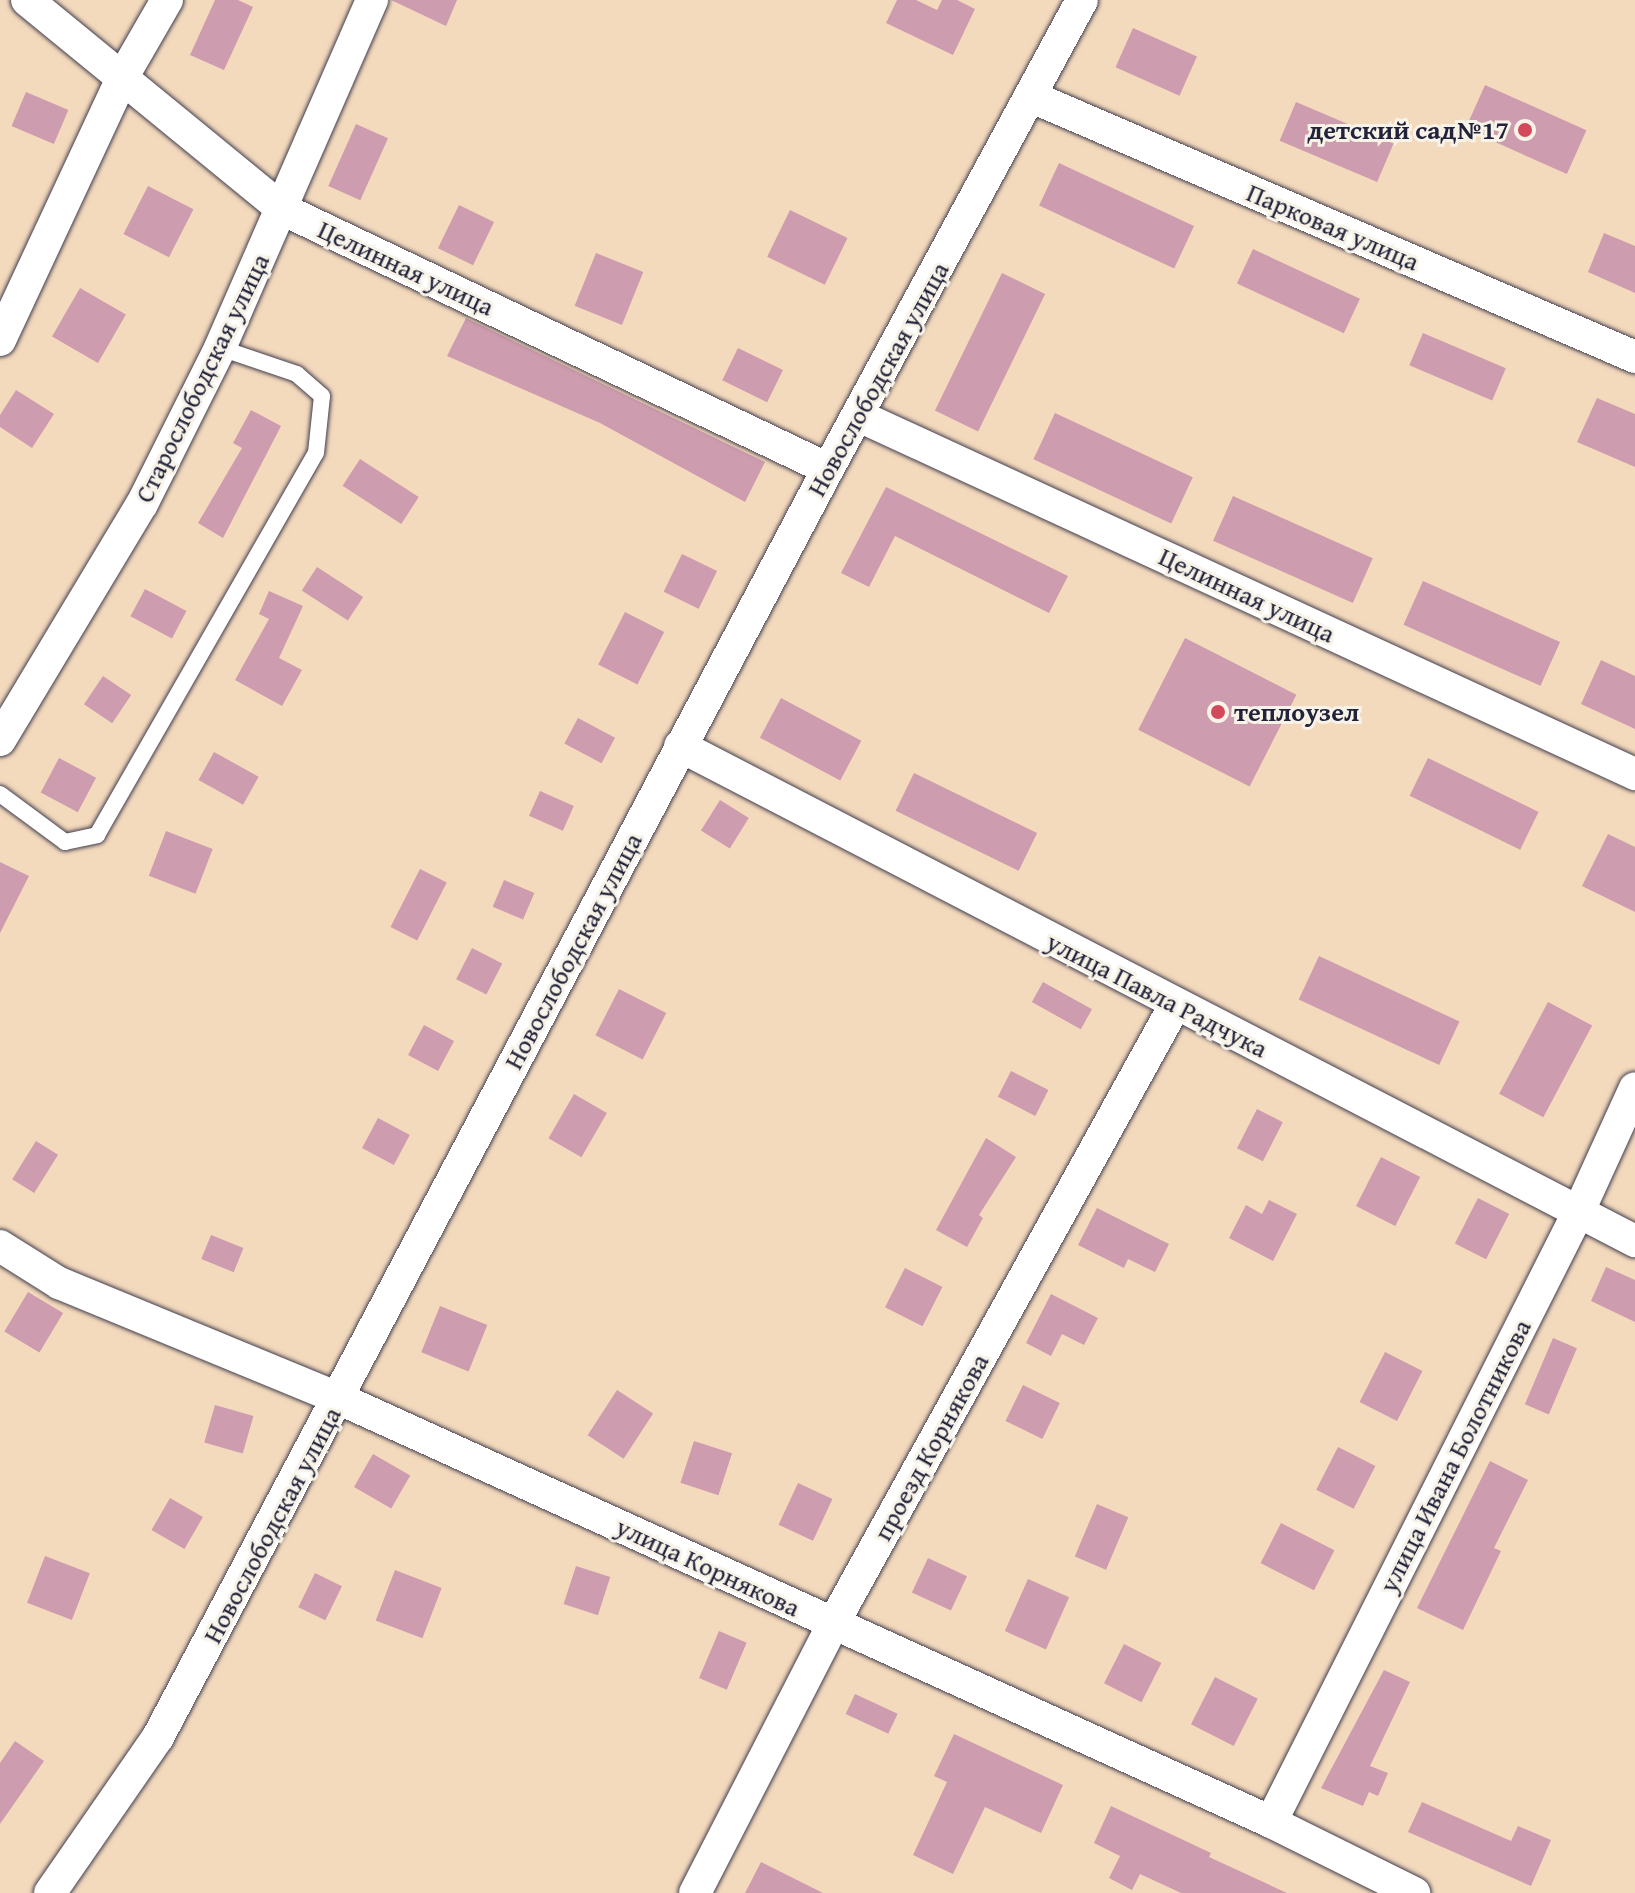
<!DOCTYPE html>
<meta charset="utf-8">
<style>
body{margin:0}
#map{position:relative;width:1635px;height:1893px;overflow:hidden;background:#f4dabd;font-family:"Gentium Book Plus",serif}
div>[style]{position:absolute}
[style*='--x']{left:calc(var(--x)*1px);top:calc(var(--y)*1px);width:calc(var(--w)*1px);rotate:calc(var(--a)*1deg)}
.building>*{inset:0;background:#cd9cae;transform-origin:0 0}
.roads{filter:drop-shadow(0 0 2px #423e4e) drop-shadow(0 0 2px #423e4e)}
.service>*{height:16px;margin:-8px;padding:0 8px;transform-origin:8px;border-radius:8px;background:#fff}
.minor>*{height:32px;margin:-16px;padding:0 16px;transform-origin:16px;border-radius:16px;background:#fff}
.dots>*{width:22px;height:22px;translate:-50% -50%;box-sizing:border-box;border:4px solid #f7f3e8;border-radius:50%}
span{translate:-50% -50%;white-space:nowrap;text-align:center;line-height:1.15;-webkit-text-stroke:6px #f7f3e8;paint-order:stroke}
.poi-label{font-size:26px;color:#22223b;font-weight:700}
.right{translate:-100% -50%;text-align:right}
.left{translate:0 -50%;text-align:left}
.street-label{font-size:26px;color:#22223b}
</style>
<div id="map">
<div class="building">
<i style="clip-path:polygon(215px 0,238px 0,253px 7px,224px 70px,190px 55px)"></i>
<i style="clip-path:polygon(391px 0,457px 0,446px 26px)"></i>
<i style="clip-path:polygon(897px 0,916px 0,937px 10px,942px 0,957px 0,975px 9px,953px 55px,886px 23px)"></i>
<i style="left:1133px;top:28px;width:70px;height:43px;rotate:24deg"></i>
<i style="left:1485px;top:85px;width:111px;height:48px;rotate:24deg"></i>
<i style="left:26px;top:92px;width:46px;height:37px;rotate:23deg"></i>
<i style="left:1296px;top:102px;width:106px;height:42px;rotate:23deg"></i>
<i style="left:356px;top:124px;width:35px;height:68px;rotate:24deg"></i>
<i style="left:1059px;top:163px;width:149px;height:47px;rotate:25deg"></i>
<i style="left:148px;top:186px;width:51px;height:54px;rotate:27deg"></i>
<i style="left:459px;top:205px;width:39px;height:48px;rotate:26deg"></i>
<i style="left:790px;top:210px;width:64px;height:52px;rotate:26deg"></i>
<i style="clip-path:polygon(1604px 233px,1635px 246px,1635px 293px,1588px 272px)"></i>
<i style="left:1253px;top:249px;width:118px;height:38px;rotate:25deg"></i>
<i style="left:596px;top:253px;width:51px;height:57px;rotate:22deg"></i>
<i style="left:1002px;top:273px;width:48px;height:153px;rotate:26deg"></i>
<i style="left:80px;top:288px;width:53px;height:56px;rotate:30deg"></i>
<i style="clip-path:polygon(466px 318px,765px 462px,745px 502px,600px 423px,447px 356px)"></i>
<i style="left:1423px;top:333px;width:90px;height:35px;rotate:23deg"></i>
<i style="left:738px;top:348px;width:50px;height:36px;rotate:26deg"></i>
<i style="clip-path:polygon(16px 390px,54px 414px,32px 448px,0 427px,0 415px)"></i>
<i style="clip-path:polygon(1597px 398px,1635px 414px,1635px 467px,1577px 442px)"></i>
<i style="clip-path:polygon(251px 410px,281px 426px,223px 538px,198px 523px,242px 448px,233px 443px)"></i>
<i style="left:1055px;top:413px;width:152px;height:51px;rotate:25deg"></i>
<i style="left:360px;top:459px;width:70px;height:32px;rotate:33deg"></i>
<i style="clip-path:polygon(886px 487px,1068px 576px,1049px 613px,895px 536px,869px 587px,841px 573px)"></i>
<i style="left:1233px;top:496px;width:153px;height:49px;rotate:24deg"></i>
<i style="left:682px;top:554px;width:39px;height:42px;rotate:26deg"></i>
<i style="left:317px;top:567px;width:55px;height:28px;rotate:33deg"></i>
<i style="left:1423px;top:581px;width:150px;height:48px;rotate:24deg"></i>
<i style="left:145px;top:589px;width:47px;height:31px;rotate:28deg"></i>
<i style="clip-path:polygon(269px 591px,303px 606px,279px 658px,302px 670px,282px 706px,235px 680px,269px 619px,259px 614px)"></i>
<i style="left:625px;top:612px;width:44px;height:59px;rotate:27deg"></i>
<i style="left:1185px;top:638px;width:125px;height:103px;rotate:27deg"></i>
<i style="clip-path:polygon(1601px 660px,1635px 676px,1635px 729px,1581px 704px)"></i>
<i style="left:103px;top:676px;width:34px;height:34px;rotate:34deg"></i>
<i style="left:781px;top:698px;width:91px;height:45px;rotate:28deg"></i>
<i style="left:578px;top:718px;width:42px;height:29px;rotate:28deg"></i>
<i style="left:214px;top:752px;width:51px;height:32px;rotate:29deg"></i>
<i style="left:59px;top:758px;width:42px;height:39px;rotate:28deg"></i>
<i style="left:1428px;top:758px;width:123px;height:42px;rotate:26deg"></i>
<i style="left:914px;top:773px;width:137px;height:42px;rotate:26deg"></i>
<i style="left:540px;top:791px;width:37px;height:27px;rotate:24deg"></i>
<i style="left:720px;top:800px;width:34px;height:36px;rotate:32deg"></i>
<i style="left:166px;top:831px;width:50px;height:48px;rotate:21deg"></i>
<i style="clip-path:polygon(1608px 834px,1635px 847px,1635px 912px,1582px 886px)"></i>
<i style="clip-path:polygon(0 862px,29px 876px,0 933px)"></i>
<i style="left:420px;top:869px;width:30px;height:65px;rotate:27deg"></i>
<i style="left:504px;top:880px;width:33px;height:29px;rotate:23deg"></i>
<i style="left:472px;top:948px;width:34px;height:35px;rotate:27deg"></i>
<i style="left:1319px;top:956px;width:155px;height:48px;rotate:25deg"></i>
<i style="left:1043px;top:982px;width:56px;height:23px;rotate:29deg"></i>
<i style="left:619px;top:989px;width:53px;height:52px;rotate:27deg"></i>
<i style="left:1548px;top:1002px;width:50px;height:104px;rotate:28deg"></i>
<i style="left:424px;top:1025px;width:34px;height:34px;rotate:28deg"></i>
<i style="left:1011px;top:1071px;width:42px;height:29px;rotate:27deg"></i>
<i style="left:574px;top:1094px;width:38px;height:51px;rotate:30deg"></i>
<i style="left:1257px;top:1109px;width:29px;height:44px;rotate:27deg"></i>
<i style="left:378px;top:1118px;width:36px;height:34px;rotate:28deg"></i>
<i style="clip-path:polygon(986px 1138px,1016px 1157px,979px 1215px,983px 1218px,967px 1247px,936px 1230px)"></i>
<i style="left:36px;top:1141px;width:26px;height:45px;rotate:32deg"></i>
<i style="left:1381px;top:1157px;width:44px;height:55px;rotate:27deg"></i>
<i style="left:1478px;top:1198px;width:35px;height:51px;rotate:27deg"></i>
<i style="clip-path:polygon(1269px 1200px,1297px 1214px,1273px 1261px,1229px 1238px,1246px 1205px,1262px 1214px)"></i>
<i style="clip-path:polygon(1097px 1208px,1169px 1244px,1155px 1272px,1128px 1259px,1124px 1268px,1078px 1245px)"></i>
<i style="left:211px;top:1235px;width:35px;height:26px;rotate:22deg"></i>
<i style="clip-path:polygon(1606px 1267px,1635px 1280px,1635px 1322px,1591px 1301px)"></i>
<i style="left:905px;top:1268px;width:42px;height:44px;rotate:27deg"></i>
<i style="left:28px;top:1292px;width:41px;height:46px;rotate:31deg"></i>
<i style="clip-path:polygon(1051px 1294px,1098px 1318px,1084px 1345px,1062px 1334px,1051px 1356px,1026px 1343px)"></i>
<i style="left:440px;top:1306px;width:51px;height:50px;rotate:22deg"></i>
<i style="left:1553px;top:1338px;width:26px;height:72px;rotate:23deg"></i>
<i style="left:1385px;top:1352px;width:42px;height:56px;rotate:27deg"></i>
<i style="left:1023px;top:1385px;width:41px;height:40px;rotate:26deg"></i>
<i style="left:617px;top:1390px;width:43px;height:54px;rotate:33deg"></i>
<i style="left:215px;top:1405px;width:40px;height:39px;rotate:16deg"></i>
<i style="left:694px;top:1441px;width:40px;height:44px;rotate:18deg"></i>
<i style="left:1338px;top:1447px;width:42px;height:48px;rotate:27deg"></i>
<i style="left:373px;top:1454px;width:43px;height:38px;rotate:30deg"></i>
<i style="clip-path:polygon(1490px 1461px,1528px 1480px,1494px 1548px,1501px 1551px,1463px 1630px,1417px 1608px)"></i>
<i style="left:798px;top:1483px;width:38px;height:46px;rotate:25deg"></i>
<i style="left:170px;top:1498px;width:38px;height:37px;rotate:30deg"></i>
<i style="left:1097px;top:1504px;width:34px;height:57px;rotate:23deg"></i>
<i style="left:1281px;top:1523px;width:60px;height:45px;rotate:27deg"></i>
<i style="left:45px;top:1556px;width:48px;height:50px;rotate:21deg"></i>
<i style="left:928px;top:1558px;width:43px;height:38px;rotate:25deg"></i>
<i style="left:576px;top:1566px;width:36px;height:40px;rotate:18deg"></i>
<i style="left:395px;top:1570px;width:50px;height:54px;rotate:21deg"></i>
<i style="left:315px;top:1573px;width:30px;height:38px;rotate:26deg"></i>
<i style="left:1028px;top:1579px;width:45px;height:57px;rotate:24deg"></i>
<i style="left:719px;top:1631px;width:30px;height:51px;rotate:23deg"></i>
<i style="left:1124px;top:1644px;width:42px;height:44px;rotate:27deg"></i>
<i style="clip-path:polygon(1384px 1670px,1410px 1682px,1370px 1766px,1388px 1773px,1378px 1796px,1369px 1792px,1363px 1806px,1321px 1788px)"></i>
<i style="left:1215px;top:1677px;width:48px;height:53px;rotate:27deg"></i>
<i style="left:855px;top:1694px;width:47px;height:22px;rotate:25deg"></i>
<i style="clip-path:polygon(954px 1734px,1063px 1785px,1041px 1833px,985px 1807px,953px 1874px,913px 1855px,947px 1782px,934px 1776px)"></i>
<i style="clip-path:polygon(15px 1741px,44px 1761px,0 1824px,0 1763px)"></i>
<i style="clip-path:polygon(1422px 1802px,1511px 1841px,1518px 1826px,1551px 1840px,1531px 1886px,1408px 1832px)"></i>
<i style="clip-path:polygon(1111px 1806px,1211px 1853px,1209px 1857px,1287px 1893px,1181px 1893px,1140px 1874px,1132px 1890px,1109px 1878px,1120px 1856px,1094px 1843px)"></i>
<i style="clip-path:polygon(761px 1862px,823px 1893px,745px 1893px)"></i>
</div>
<div class="roads">
<div class="service">
<i style="--x:0;--y:794;--w:81;--a:36.4"></i>
<i style="--x:65;--y:842;--w:33;--a:-12"></i>
<i style="--x:97;--y:835;--w:440;--a:-60.2"></i>
<i style="--x:316;--y:453;--w:57;--a:-84"></i>
<i style="--x:322;--y:396;--w:33;--a:-139"></i>
<i style="--x:297;--y:374;--w:81;--a:-161.3"></i>
</div>
<div class="minor">
<i style="--x:27;--y:0;--w:330;--a:39.3"></i>
<i style="--x:282;--y:209;--w:605;--a:25.46"></i>
<i style="--x:1032;--y:97;--w:657;--a:23.32"></i>
<i style="--x:0;--y:340;--w:289;--a:-65"></i>
<i style="--x:122;--y:78;--w:90;--a:-60"></i>
<i style="--x:859;--y:416;--w:855;--a:24.77"></i>
<i style="--x:0;--y:740;--w:275;--a:-59"></i>
<i style="--x:142;--y:504;--w:174;--a:-63.4"></i>
<i style="--x:220;--y:348;--w:380;--a:-66.4"></i>
<i style="--x:680;--y:746;--w:1076;--a:27.4"></i>
<i style="--x:0;--y:1246;--w:70;--a:32.1"></i>
<i style="--x:59;--y:1283;--w:304;--a:22.4"></i>
<i style="--x:340;--y:1399;--w:1023;--a:24.43"></i>
<i style="--x:1271;--y:1822;--w:160;--a:26.4"></i>
<i style="--x:1271;--y:1822;--w:682;--a:-63.25"></i>
<i style="--x:1578;--y:1213;--w:137;--a:-65.5"></i>
<i style="--x:50;--y:1893;--w:190;--a:-55.3"></i>
<i style="--x:158;--y:1737;--w:1434;--a:-62.15"></i>
<i style="--x:828;--y:469;--w:533;--a:-61.56"></i>
<i style="--x:695;--y:1893;--w:302;--a:-62.8"></i>
<i style="--x:833;--y:1624;--w:707;--a:-61.08"></i>
</div>
</div>
<div class="dots">
<i style="left:1525px;top:130px;background:#d1495b"></i>
<i style="left:1218px;top:712px;background:#d1495b"></i>
</div>
<div class="poi-label">
<span class="right" style="left:1509px;top:130px">детский сад№17</span>
<span class="left" style="left:1234px;top:712px">теплоузел</span>
</div>
<div class="street-label">
<span style="left:1333px;top:227px;rotate:23deg">Парковая улица</span>
<span style="left:406px;top:268px;rotate:25deg">Целинная улица</span>
<span style="left:202px;top:378px;rotate:-64deg">Старослободская улица</span>
<span style="left:878px;top:379px;rotate:-61deg">Новослободская улица</span>
<span style="left:1247px;top:595px;rotate:25deg">Целинная улица</span>
<span style="left:573px;top:951px;rotate:-62deg">Новослободская улица</span>
<span style="left:1157px;top:995px;rotate:27deg">улица Павла Радчука</span>
<span style="left:931px;top:1447px;rotate:-61deg">проезд Корнякова</span>
<span style="left:1455px;top:1456px;rotate:-63deg">улица Ивана Болотникова</span>
<span style="left:272px;top:1525px;rotate:-62deg">Новослободская улица</span>
<span style="left:708px;top:1567px;rotate:25deg">улица Корнякова</span>
</div>
</div>
